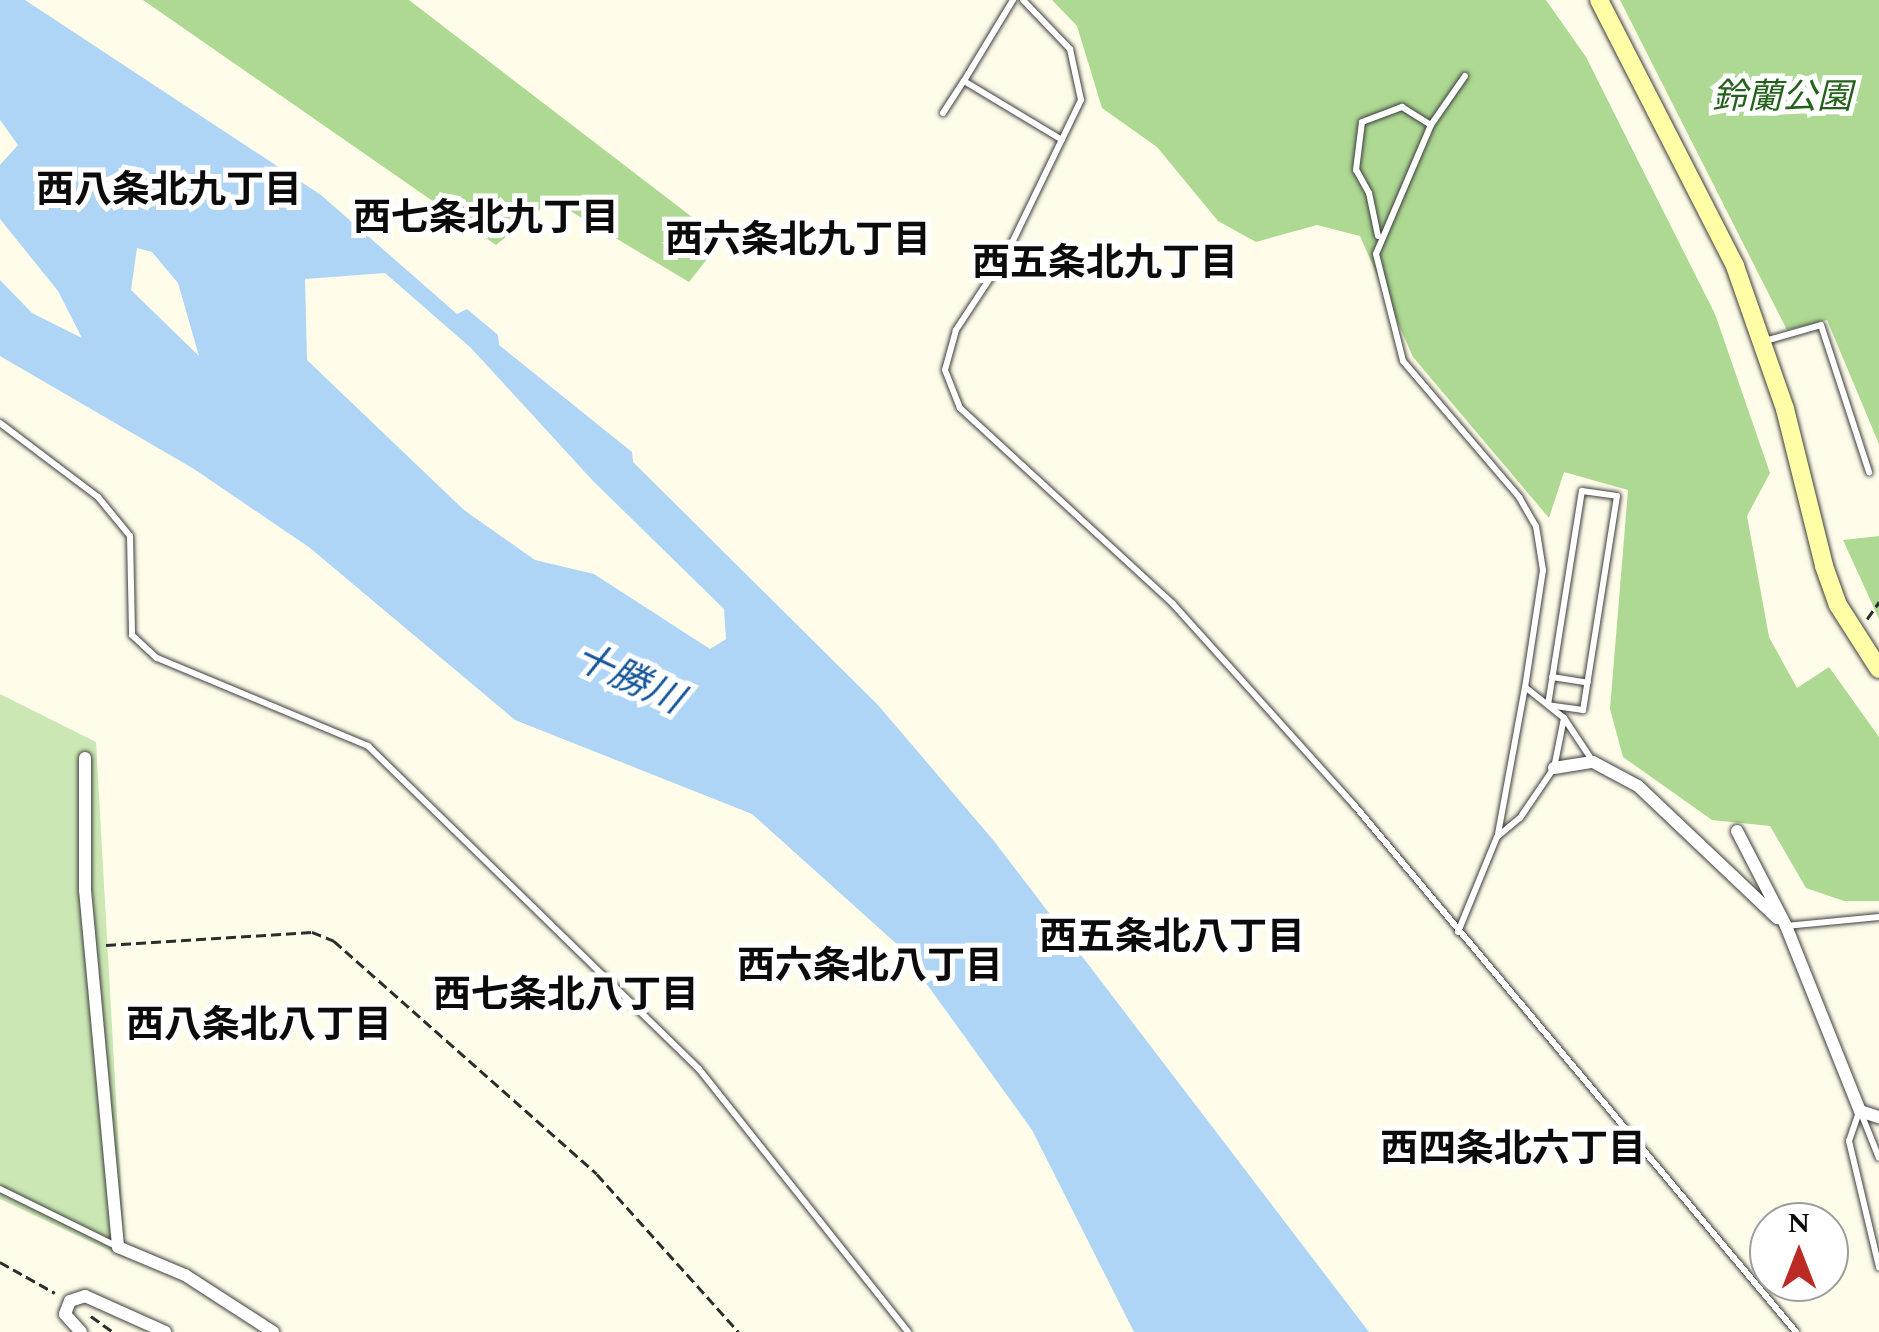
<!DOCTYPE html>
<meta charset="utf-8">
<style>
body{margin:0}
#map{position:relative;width:1879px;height:1332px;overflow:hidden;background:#fffdea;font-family:Spectral,"Noto Sans JP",serif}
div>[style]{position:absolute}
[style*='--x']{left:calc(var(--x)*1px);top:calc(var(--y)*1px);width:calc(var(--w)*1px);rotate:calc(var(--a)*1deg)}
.green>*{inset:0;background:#cbe8b4}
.forest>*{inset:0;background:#add993}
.water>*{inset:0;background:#afd5f6}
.path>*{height:2.5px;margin-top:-1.25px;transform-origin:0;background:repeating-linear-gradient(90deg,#2d2d2d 0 10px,transparent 0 15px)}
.roads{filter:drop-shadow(0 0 2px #3e3e3e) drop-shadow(0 0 2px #3e3e3e)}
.lane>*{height:6px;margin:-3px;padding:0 3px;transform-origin:3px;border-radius:3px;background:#fff}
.street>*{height:12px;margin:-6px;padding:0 6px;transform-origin:6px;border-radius:6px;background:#fff}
.secondary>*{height:18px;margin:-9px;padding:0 9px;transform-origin:9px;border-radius:9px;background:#fffda5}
span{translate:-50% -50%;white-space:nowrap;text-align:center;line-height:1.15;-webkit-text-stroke:10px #fff;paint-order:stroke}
.park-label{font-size:35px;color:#24621c;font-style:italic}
.neighbourhood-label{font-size:38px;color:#0b0b0b;font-weight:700}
.water-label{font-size:38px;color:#15559c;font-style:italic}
.north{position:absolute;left:1749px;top:1202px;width:100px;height:100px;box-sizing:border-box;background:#fff;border:2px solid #9d9d9d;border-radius:50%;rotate:0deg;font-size:28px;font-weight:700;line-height:40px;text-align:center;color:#0b0b0b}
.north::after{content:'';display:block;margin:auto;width:35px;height:45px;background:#bb2a24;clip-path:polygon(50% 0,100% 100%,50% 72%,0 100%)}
</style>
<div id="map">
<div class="green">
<i style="clip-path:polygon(0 694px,96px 742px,125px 1258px,0 1199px)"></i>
</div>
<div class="forest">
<i style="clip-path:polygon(143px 0,409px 0,722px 240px,689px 282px,552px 200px,496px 245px)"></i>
<i style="clip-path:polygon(1052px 0,1546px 0,1586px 57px,1715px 314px,1770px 473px,1747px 516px,1769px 637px,1797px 688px,1829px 667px,1879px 737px,1879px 901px,1844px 901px,1806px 888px,1770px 826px,1712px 820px,1623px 757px,1610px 709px,1628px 490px,1564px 472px,1549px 518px,1413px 357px,1360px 236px,1317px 225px,1256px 242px,1218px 221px,1157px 147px,1102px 108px,1077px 26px)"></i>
<i style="clip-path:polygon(1620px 0,1879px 0,1879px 444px,1827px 320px,1787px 330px)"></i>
<i style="clip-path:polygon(1879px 536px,1879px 619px,1843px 540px)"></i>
</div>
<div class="water">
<i style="clip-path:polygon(evenodd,0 0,25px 0,321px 195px,457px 314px,467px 309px,498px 335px,499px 345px,632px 452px,633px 462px,878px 705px,994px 841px,1369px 1332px,1134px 1332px,1032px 1130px,900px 947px,752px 814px,515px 720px,310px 548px,194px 469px,0 356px,0 280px,32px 313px,82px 338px,58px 291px,0 219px,0 165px,18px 145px,0 120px,0 0,137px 248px,152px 252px,178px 283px,199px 356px,131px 290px,137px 248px,0 0,385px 273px,471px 348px,593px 481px,724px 609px,726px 639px,710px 649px,594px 574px,535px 560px,464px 510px,307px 360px,305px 279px,385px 273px)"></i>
</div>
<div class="path">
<i style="--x:1867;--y:619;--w:21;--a:-55"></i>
<i style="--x:106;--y:945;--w:206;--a:-3.6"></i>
<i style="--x:312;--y:932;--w:24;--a:22"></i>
<i style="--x:334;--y:941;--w:351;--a:41.5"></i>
<i style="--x:597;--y:1174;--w:212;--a:48.1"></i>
<i style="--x:0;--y:1262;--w:63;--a:29.4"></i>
<i style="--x:91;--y:1316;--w:27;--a:36"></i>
</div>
<div class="roads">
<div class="lane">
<i style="--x:1013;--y:0;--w:95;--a:121.2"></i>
<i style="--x:964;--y:81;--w:114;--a:31"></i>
<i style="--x:1023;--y:0;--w:68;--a:46.2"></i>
<i style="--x:1070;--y:49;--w:52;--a:77.8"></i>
<i style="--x:1081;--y:100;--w:168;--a:115.8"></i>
<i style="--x:1008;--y:251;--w:95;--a:123.4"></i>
<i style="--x:956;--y:330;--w:41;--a:105.4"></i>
<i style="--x:945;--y:370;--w:41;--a:68.5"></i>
<i style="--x:960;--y:408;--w:289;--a:42.6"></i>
<i style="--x:1173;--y:604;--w:272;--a:48"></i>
<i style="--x:1355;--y:806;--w:686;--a:50.02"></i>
<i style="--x:1465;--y:76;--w:60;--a:124.8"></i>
<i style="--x:1431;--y:125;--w:140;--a:113.1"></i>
<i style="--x:1376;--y:254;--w:110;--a:75.8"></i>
<i style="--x:1403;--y:361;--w:179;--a:49.5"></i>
<i style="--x:1519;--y:497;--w:34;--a:60"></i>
<i style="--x:1536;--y:526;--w:45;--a:81"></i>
<i style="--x:1543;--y:570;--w:118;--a:98.7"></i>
<i style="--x:943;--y:113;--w:38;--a:-57"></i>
<i style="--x:1378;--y:236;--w:44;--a:-101.8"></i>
<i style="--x:1369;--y:193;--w:26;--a:-119"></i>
<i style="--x:1356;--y:170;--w:48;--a:-82.9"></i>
<i style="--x:1362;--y:122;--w:43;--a:-20.6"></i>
<i style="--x:1402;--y:107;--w:34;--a:32"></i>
<i style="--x:1765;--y:341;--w:58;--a:-15.9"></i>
<i style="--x:1821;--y:325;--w:155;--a:71.9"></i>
<i style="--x:0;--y:423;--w:123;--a:37.1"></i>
<i style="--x:98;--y:497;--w:50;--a:50.6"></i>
<i style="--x:130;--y:536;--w:99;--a:88.8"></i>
<i style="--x:132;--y:635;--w:34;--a:43"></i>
<i style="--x:157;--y:658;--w:229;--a:22.6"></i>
<i style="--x:368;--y:746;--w:462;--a:44.3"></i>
<i style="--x:699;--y:1069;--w:336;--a:51.5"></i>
<i style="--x:1582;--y:491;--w:35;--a:8"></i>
<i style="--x:1617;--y:496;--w:217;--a:99"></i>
<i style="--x:1583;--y:710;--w:35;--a:-172"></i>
<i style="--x:1548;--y:705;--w:217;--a:-81"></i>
<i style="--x:1552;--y:677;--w:36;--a:9"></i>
<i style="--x:1498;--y:834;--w:149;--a:-79.6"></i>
<i style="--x:1525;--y:687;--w:50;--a:38.5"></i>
<i style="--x:1786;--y:926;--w:93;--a:-5.5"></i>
<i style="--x:1458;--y:932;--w:103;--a:-67.7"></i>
<i style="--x:1497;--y:837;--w:30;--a:-40"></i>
<i style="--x:1520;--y:818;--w:60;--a:-55.8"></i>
<i style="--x:1554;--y:768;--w:51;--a:-78.7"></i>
<i style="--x:1564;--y:718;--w:50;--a:56.3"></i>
<i style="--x:1859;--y:1112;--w:31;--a:109"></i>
<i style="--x:1849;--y:1141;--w:130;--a:76.6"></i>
<i style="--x:1861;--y:1113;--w:48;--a:68.2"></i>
<i style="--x:0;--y:1189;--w:129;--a:26.2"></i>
</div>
<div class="street">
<i style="--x:85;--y:758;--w:132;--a:90"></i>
<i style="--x:85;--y:890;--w:359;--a:84.7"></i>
<i style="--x:118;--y:1247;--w:73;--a:22.7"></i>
<i style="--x:185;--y:1275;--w:105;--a:32.9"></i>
<i style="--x:1554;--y:768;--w:39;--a:-9"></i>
<i style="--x:1593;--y:762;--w:51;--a:28.1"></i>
<i style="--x:1638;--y:786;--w:192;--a:43.5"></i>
<i style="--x:1737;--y:831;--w:107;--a:62.7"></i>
<i style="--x:1786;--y:926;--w:199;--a:68.2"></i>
<i style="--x:1860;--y:1111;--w:20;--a:18"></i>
<i style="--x:81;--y:1332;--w:24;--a:-132"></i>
<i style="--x:65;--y:1314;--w:14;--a:-69"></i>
<i style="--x:70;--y:1301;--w:16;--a:-18"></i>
<i style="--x:85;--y:1296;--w:88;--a:24.2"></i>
</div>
<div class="secondary">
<i style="--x:1599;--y:0;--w:299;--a:62.9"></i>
<i style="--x:1735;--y:266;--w:151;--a:70.7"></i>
<i style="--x:1785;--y:409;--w:162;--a:76"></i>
<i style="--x:1824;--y:566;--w:41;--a:70.3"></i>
<i style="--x:1838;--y:605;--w:76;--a:57.4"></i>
</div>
</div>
<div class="park-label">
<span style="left:1782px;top:98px">鈴蘭公園</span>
</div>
<div class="neighbourhood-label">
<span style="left:169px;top:192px">西八条北九丁目</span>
<span style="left:486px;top:220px">西七条北九丁目</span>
<span style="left:798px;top:242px">西六条北九丁目</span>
<span style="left:1105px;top:265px">西五条北九丁目</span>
<span style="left:1172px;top:939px">西五条北八丁目</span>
<span style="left:870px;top:968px">西六条北八丁目</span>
<span style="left:566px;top:997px">西七条北八丁目</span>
<span style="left:259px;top:1027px">西八条北八丁目</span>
<span style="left:1513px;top:1151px">西四条北六丁目</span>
</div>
<div class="water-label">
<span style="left:628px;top:680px;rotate:25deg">十勝川</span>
</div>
<div class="north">N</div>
</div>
